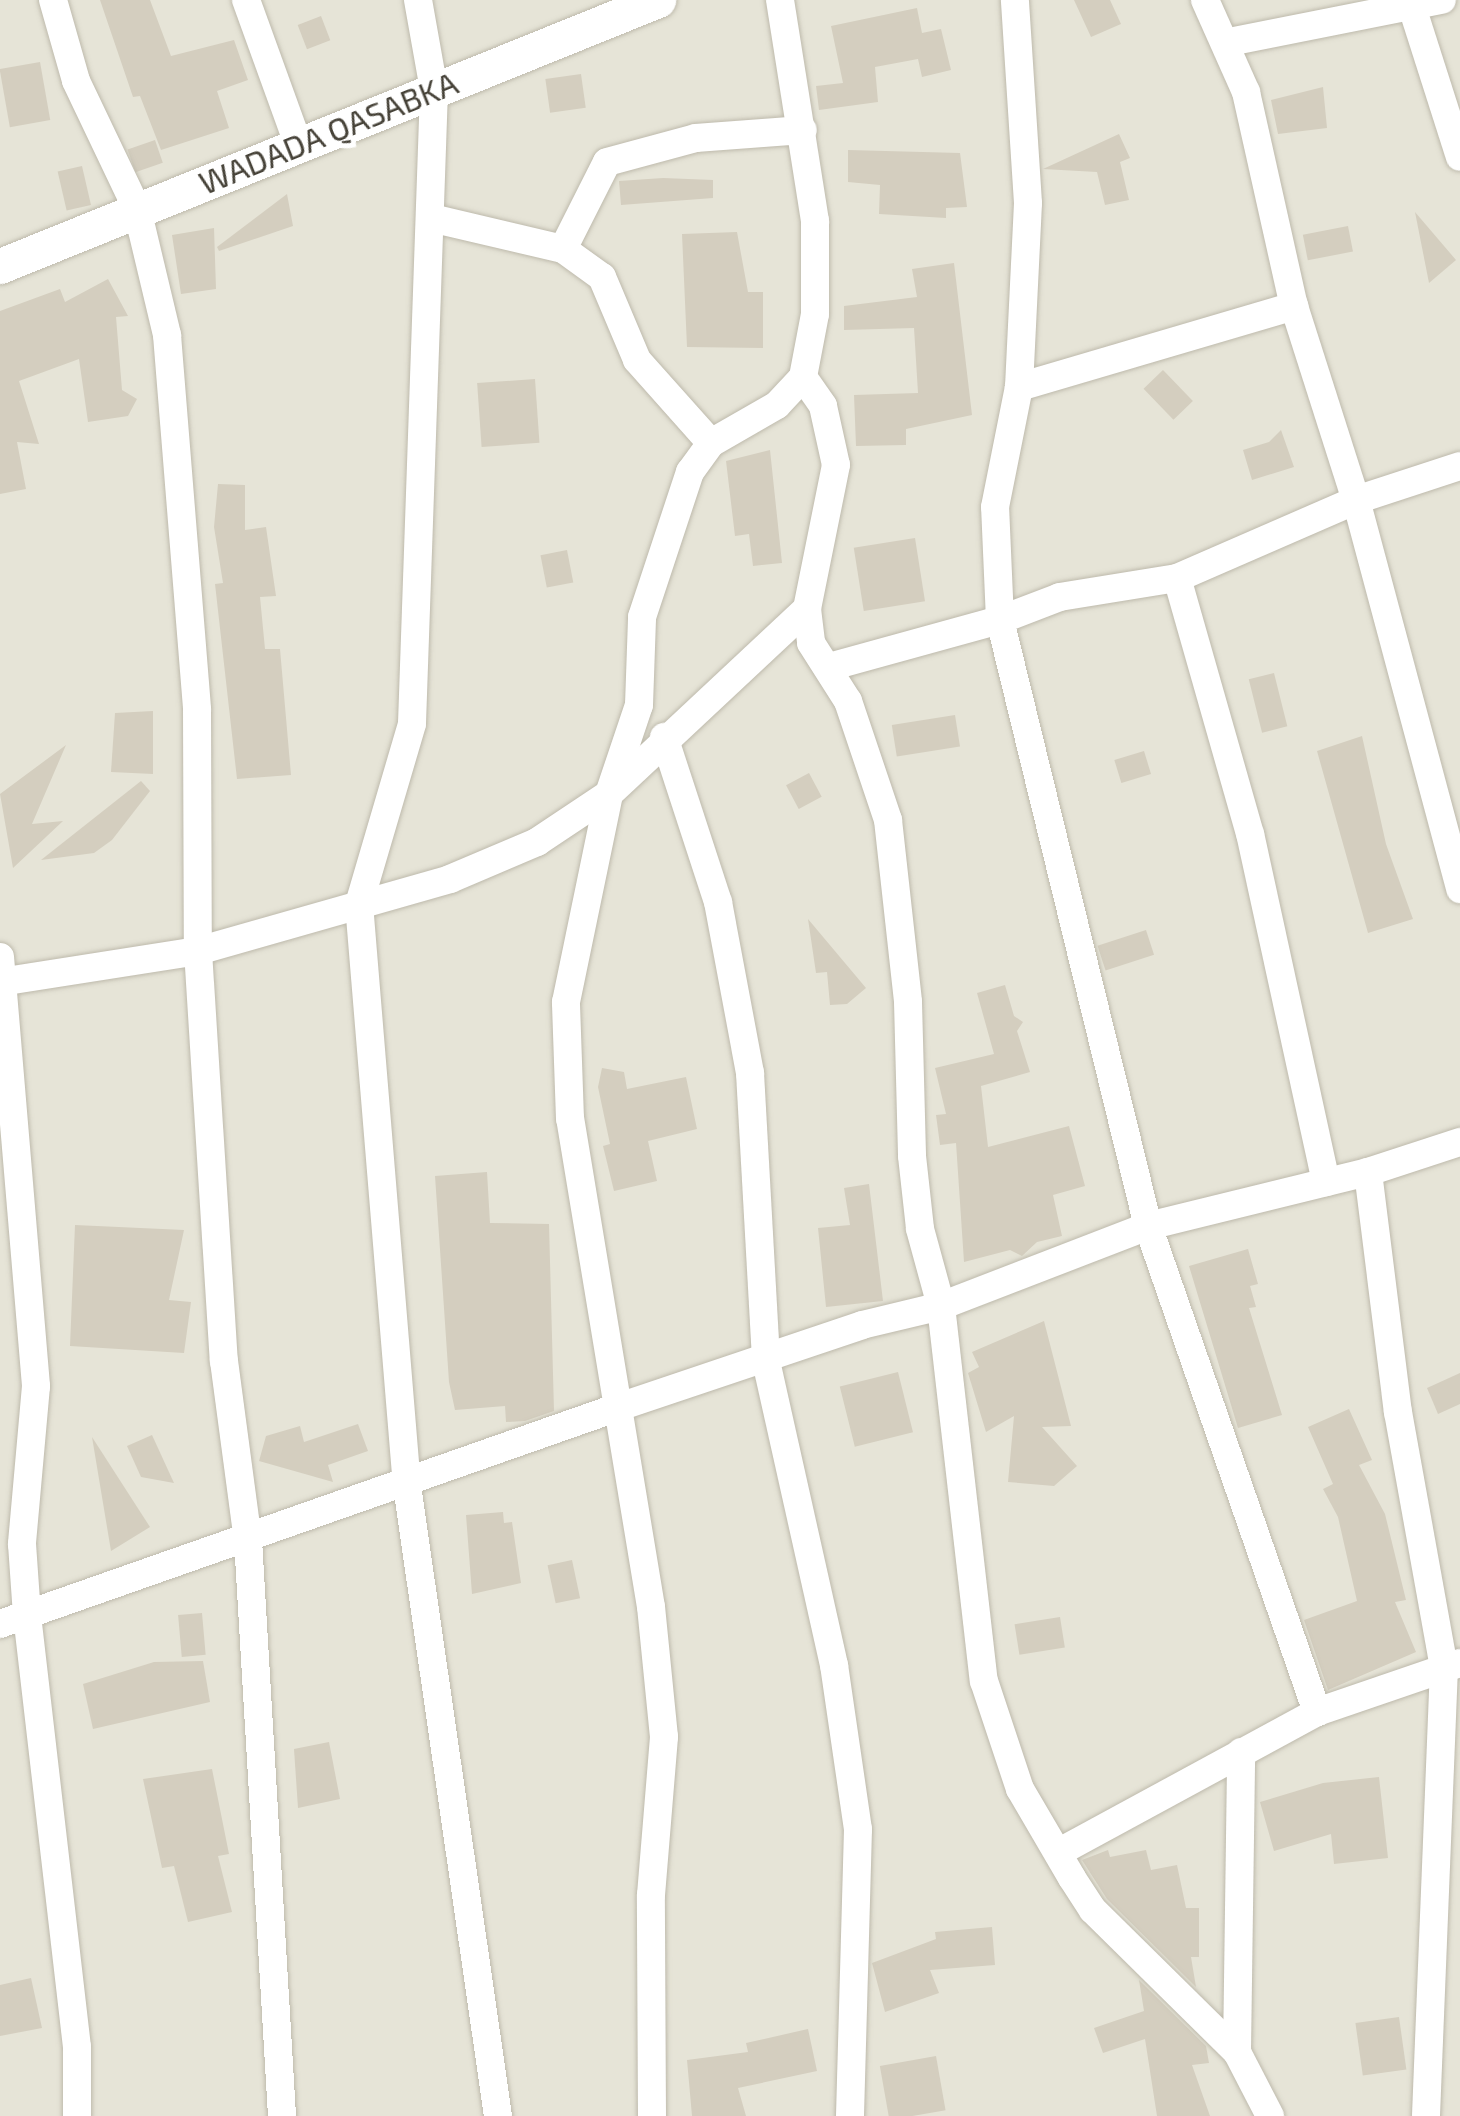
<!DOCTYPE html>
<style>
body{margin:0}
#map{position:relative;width:1460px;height:2116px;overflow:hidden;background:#f3f1e9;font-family:"Exo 2",sans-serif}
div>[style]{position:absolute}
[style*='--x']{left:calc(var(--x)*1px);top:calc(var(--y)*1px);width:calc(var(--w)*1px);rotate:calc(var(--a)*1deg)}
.residential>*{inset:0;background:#e6e4d7;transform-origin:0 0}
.building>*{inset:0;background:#d4cebf;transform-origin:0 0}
.roads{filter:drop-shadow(0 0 2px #bebaac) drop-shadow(0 0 2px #bebaac)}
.minor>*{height:28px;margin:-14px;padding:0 14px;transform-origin:14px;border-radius:14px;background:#fff}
.tertiary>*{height:35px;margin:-17.5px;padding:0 17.5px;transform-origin:17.5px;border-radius:17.5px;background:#fff}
span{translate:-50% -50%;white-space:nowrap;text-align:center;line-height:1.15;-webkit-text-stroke:10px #fff;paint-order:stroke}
.street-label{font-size:32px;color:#464238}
</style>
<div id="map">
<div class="residential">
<i style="left:0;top:0;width:1460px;height:2116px"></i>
</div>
<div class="building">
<i style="clip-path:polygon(100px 0,150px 0,171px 56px,234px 40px,248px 80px,217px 91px,229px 128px,161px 150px,140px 96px,133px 97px)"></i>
<i style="clip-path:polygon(1074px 0,1110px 0,1121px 24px,1091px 37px)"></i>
<i style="clip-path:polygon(917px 8px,922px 33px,941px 29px,951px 70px,922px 77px,918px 59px,875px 67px,878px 102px,819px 110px,816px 86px,843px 83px,831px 26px)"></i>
<i style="left:321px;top:16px;width:26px;height:25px;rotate:69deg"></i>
<i style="left:40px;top:62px;width:59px;height:41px;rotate:80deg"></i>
<i style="left:581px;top:74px;width:34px;height:36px;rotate:82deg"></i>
<i style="clip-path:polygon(1323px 87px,1327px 128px,1278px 134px,1271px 100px)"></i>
<i style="clip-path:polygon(1119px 134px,1130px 158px,1120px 162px,1129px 200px,1105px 205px,1097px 172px,1043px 169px)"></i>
<i style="left:155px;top:140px;width:24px;height:29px;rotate:71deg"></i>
<i style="clip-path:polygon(848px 150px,960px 153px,967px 207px,946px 208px,946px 218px,879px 214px,880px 185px,848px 182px)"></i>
<i style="left:82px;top:166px;width:40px;height:25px;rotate:77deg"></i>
<i style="clip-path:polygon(663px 178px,713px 180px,713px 198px,621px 205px,619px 181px)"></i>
<i style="clip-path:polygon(287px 194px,293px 226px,219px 251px,217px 247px)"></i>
<i style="clip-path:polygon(1415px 212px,1456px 260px,1429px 283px)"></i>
<i style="left:1348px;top:226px;width:26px;height:46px;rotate:79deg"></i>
<i style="clip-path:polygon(214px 228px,216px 289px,181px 294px,172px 235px)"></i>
<i style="clip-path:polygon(737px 232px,748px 292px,763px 292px,763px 348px,687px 347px,682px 234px)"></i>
<i style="clip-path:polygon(954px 263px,972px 415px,906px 429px,906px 445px,856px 446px,854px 395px,918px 393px,914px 328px,844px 330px,844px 306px,917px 297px,912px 269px)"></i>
<i style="clip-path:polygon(108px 279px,128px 316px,116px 317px,122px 390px,137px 399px,128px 416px,88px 422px,79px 359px,19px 381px,39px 444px,17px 442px,26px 489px,0 494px,0 311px,60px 289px,65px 302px)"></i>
<i style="left:1163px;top:370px;width:43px;height:27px;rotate:46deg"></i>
<i style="left:535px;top:379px;width:64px;height:58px;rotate:86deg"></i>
<i style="clip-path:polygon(1281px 430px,1294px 467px,1252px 480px,1243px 450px,1269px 442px)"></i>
<i style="clip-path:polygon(770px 450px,782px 563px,753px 566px,749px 534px,735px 536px,726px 461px)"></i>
<i style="clip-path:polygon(218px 484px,245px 485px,245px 530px,266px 527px,276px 596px,260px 597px,265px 649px,280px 649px,291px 775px,237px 779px,215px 584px,223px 583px,214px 527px)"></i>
<i style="left:915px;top:538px;width:64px;height:62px;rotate:81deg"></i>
<i style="left:567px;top:550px;width:33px;height:27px;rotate:79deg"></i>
<i style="left:1274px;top:673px;width:55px;height:26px;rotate:76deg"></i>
<i style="clip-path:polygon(153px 711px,153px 774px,111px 772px,115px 713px)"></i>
<i style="left:955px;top:715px;width:32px;height:64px;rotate:81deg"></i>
<i style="clip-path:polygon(1362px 736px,1386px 844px,1413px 919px,1368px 933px,1317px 751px)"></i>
<i style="clip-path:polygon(66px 745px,32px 824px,63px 821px,13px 868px,0 794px)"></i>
<i style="left:1144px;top:751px;width:24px;height:31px;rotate:73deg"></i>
<i style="left:809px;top:773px;width:27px;height:26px;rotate:62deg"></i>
<i style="clip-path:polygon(141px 781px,150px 791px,112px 840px,94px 853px,41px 860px)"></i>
<i style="clip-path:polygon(808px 919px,866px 988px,847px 1004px,830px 1005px,827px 972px,816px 973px)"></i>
<i style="left:1146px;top:930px;width:26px;height:51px;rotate:72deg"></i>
<i style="clip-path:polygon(1005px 985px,1014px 1016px,1023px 1022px,1017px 1031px,1030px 1072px,981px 1086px,988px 1147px,1069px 1126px,1085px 1186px,1053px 1195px,1062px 1236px,1037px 1242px,1022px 1256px,1010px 1250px,964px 1262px,956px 1143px,940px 1145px,936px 1115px,946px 1114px,935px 1068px,994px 1054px,977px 993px)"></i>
<i style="clip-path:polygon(602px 1068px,624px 1072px,627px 1089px,686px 1077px,697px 1129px,648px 1141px,657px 1181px,614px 1191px,603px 1146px,610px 1144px,598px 1087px)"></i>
<i style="clip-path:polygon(487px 1172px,490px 1223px,549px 1224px,554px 1411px,525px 1421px,506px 1422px,505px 1406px,455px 1410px,449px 1382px,435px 1176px)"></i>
<i style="clip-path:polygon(869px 1184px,883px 1301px,826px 1307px,818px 1228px,850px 1225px,844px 1188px)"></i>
<i style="clip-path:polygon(75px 1225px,184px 1230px,169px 1300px,191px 1302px,184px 1353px,70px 1346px)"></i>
<i style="clip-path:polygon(1248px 1249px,1258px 1284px,1250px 1286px,1256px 1307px,1249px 1308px,1282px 1415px,1238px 1428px,1189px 1266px)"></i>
<i style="clip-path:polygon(1044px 1321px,1071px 1426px,1042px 1427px,1077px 1466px,1054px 1486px,1008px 1482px,1014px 1416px,986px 1432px,968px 1373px,979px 1367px,972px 1352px)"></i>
<i style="left:898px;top:1372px;width:62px;height:60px;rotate:76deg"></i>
<i style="clip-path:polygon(1460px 1373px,1460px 1404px,1438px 1414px,1427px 1388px)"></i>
<i style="clip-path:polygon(1349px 1409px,1372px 1460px,1359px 1465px,1385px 1514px,1406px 1600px,1395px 1602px,1416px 1652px,1328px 1690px,1304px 1620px,1357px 1601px,1338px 1517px,1323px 1489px,1333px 1484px,1308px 1427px)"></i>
<i style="clip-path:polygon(358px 1424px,368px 1451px,328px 1465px,333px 1482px,259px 1461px,266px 1436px,300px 1426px,304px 1442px)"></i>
<i style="clip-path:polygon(152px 1435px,174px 1483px,141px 1477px,127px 1446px)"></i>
<i style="clip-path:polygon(92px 1437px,150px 1527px,111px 1551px)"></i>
<i style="clip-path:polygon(503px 1512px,504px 1523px,512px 1522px,521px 1583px,472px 1594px,466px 1515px)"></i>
<i style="left:572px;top:1560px;width:39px;height:25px;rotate:78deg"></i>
<i style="left:202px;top:1613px;width:42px;height:24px;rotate:85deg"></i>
<i style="left:1060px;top:1617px;width:31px;height:46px;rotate:81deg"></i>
<i style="clip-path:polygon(203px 1661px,210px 1702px,93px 1729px,83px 1684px,154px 1662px)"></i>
<i style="clip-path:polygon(329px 1742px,340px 1799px,298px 1808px,294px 1749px)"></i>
<i style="clip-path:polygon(212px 1769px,229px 1854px,218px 1856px,232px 1912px,188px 1922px,174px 1866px,162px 1868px,143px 1779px)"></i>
<i style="clip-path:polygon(1379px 1777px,1388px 1858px,1334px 1864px,1331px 1834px,1274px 1851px,1260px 1802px,1323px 1783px)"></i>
<i style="clip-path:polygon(1108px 1850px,1110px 1857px,1146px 1850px,1151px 1870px,1177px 1865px,1186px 1908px,1199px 1908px,1199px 1957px,1191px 1957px,1196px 1987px,1107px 1899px,1082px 1860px)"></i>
<i style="clip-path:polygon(992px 1927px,995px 1965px,930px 1970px,939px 1993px,885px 2012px,872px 1963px,936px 1939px,935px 1932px)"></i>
<i style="clip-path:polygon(31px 1978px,42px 2028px,0 2036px,0 1985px)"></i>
<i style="clip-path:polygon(1139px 1980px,1206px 2046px,1209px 2063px,1192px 2065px,1210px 2116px,1157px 2116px,1145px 2039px,1103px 2053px,1094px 2028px,1144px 2011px)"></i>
<i style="left:1399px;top:2017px;width:53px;height:44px;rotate:82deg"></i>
<i style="clip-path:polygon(808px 2029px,817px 2071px,738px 2088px,746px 2116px,692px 2116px,687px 2060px,748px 2052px,746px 2043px)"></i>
<i style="left:936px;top:2056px;width:55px;height:57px;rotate:80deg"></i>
</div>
<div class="roads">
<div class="minor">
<i style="--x:53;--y:0;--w:84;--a:74.1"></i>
<i style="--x:76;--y:81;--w:142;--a:64.5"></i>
<i style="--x:137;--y:209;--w:130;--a:76.6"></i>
<i style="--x:167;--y:335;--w:376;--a:85.4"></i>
<i style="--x:197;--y:710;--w:241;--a:89.8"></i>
<i style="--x:198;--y:951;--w:411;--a:86.4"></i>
<i style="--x:224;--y:1361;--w:181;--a:82.4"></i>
<i style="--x:248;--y:1540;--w:577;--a:86.62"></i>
<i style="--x:246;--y:0;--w:153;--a:70.1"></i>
<i style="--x:418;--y:0;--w:91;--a:79.9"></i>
<i style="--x:434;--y:90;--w:634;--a:91.99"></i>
<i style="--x:412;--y:724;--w:188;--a:106.4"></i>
<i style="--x:359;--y:904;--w:584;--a:85.29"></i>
<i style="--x:407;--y:1486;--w:637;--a:81.78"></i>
<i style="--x:1205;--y:0;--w:101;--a:66"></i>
<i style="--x:1246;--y:92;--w:219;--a:77.4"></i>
<i style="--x:1294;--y:306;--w:204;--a:72.3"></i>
<i style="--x:1356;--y:500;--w:403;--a:75"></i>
<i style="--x:1413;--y:10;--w:154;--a:72.3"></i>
<i style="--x:1229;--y:42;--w:217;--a:-11.2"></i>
<i style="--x:431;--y:218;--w:136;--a:13.2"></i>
<i style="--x:563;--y:249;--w:48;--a:35.7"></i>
<i style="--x:602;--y:277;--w:90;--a:67.1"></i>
<i style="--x:637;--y:360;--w:111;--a:48.3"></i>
<i style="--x:563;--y:249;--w:97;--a:-63.2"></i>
<i style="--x:607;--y:162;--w:92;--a:-15.1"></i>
<i style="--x:696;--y:138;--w:107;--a:-4.3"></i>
<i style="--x:803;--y:377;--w:35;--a:55"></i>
<i style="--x:823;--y:406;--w:60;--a:77.6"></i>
<i style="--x:836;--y:465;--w:147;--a:101.4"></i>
<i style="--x:807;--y:609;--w:34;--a:83"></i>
<i style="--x:811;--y:643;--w:69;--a:57.5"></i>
<i style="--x:848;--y:701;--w:126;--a:71.4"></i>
<i style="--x:888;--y:820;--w:183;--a:83.7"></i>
<i style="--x:908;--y:1002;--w:154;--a:88.5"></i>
<i style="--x:912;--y:1156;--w:73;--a:83.7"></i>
<i style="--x:920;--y:1229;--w:80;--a:74.7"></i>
<i style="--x:941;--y:1306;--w:377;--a:83.5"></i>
<i style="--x:984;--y:1681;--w:114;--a:71.6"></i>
<i style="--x:1020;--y:1789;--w:103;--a:59.7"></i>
<i style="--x:1072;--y:1878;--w:38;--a:57"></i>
<i style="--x:1093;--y:1910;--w:202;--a:44.6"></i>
<i style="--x:1237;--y:2052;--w:72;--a:62.7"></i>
<i style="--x:1019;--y:387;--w:287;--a:-16.4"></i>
<i style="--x:1177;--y:578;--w:119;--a:170.8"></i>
<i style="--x:1060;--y:597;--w:64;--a:159"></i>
<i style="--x:1000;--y:620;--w:624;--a:76.28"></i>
<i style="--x:1148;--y:1226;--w:515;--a:70.83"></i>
<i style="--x:829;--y:667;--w:177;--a:-15.4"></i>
<i style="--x:1000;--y:620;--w:113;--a:-92.5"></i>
<i style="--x:995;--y:507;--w:122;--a:-78.7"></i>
<i style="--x:1019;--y:387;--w:184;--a:-87.2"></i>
<i style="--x:1028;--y:203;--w:203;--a:-93.7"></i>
<i style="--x:664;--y:737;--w:174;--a:71.9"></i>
<i style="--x:718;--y:902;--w:174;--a:79.4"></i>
<i style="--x:750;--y:1073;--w:288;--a:86.8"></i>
<i style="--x:766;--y:1361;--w:312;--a:77.4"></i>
<i style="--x:834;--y:1665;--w:166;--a:81.7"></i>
<i style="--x:858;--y:1829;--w:287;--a:91.6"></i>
<i style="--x:0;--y:957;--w:431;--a:85.2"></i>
<i style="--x:36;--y:1386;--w:159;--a:95.1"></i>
<i style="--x:22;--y:1544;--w:71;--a:86"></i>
<i style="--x:27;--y:1615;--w:435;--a:83.4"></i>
<i style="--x:77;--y:2047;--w:69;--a:90"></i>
<i style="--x:0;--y:982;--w:200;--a:-8.9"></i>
<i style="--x:198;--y:951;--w:262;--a:-15.9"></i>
<i style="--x:450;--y:879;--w:95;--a:-23"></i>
<i style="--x:537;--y:842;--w:87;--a:-33.7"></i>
<i style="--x:609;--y:794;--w:94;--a:-71.4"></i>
<i style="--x:639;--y:705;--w:88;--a:-88"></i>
<i style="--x:642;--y:617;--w:153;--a:-71.7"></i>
<i style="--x:690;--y:472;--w:36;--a:-54"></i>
<i style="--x:711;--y:443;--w:76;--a:-29.9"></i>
<i style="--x:777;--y:405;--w:38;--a:-47"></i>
<i style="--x:803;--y:377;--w:64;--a:-79.2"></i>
<i style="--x:815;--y:314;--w:93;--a:-90"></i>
<i style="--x:815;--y:221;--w:224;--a:-99"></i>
<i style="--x:1368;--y:1172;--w:242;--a:82.9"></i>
<i style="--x:1398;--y:1412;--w:259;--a:79.8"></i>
<i style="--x:1444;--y:1667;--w:449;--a:92.3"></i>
<i style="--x:1326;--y:1182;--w:356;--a:-102.3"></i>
<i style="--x:1250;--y:834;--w:266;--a:-105.9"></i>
<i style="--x:1177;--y:578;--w:195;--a:-23.5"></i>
<i style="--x:1356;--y:500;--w:109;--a:-18.1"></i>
<i style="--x:0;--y:1624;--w:650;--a:-19.33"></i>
<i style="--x:613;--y:1409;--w:263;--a:-18.6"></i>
<i style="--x:862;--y:1325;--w:81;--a:-13.5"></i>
<i style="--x:941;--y:1306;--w:222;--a:-21.1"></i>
<i style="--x:1148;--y:1226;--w:227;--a:-13.8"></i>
<i style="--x:1368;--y:1172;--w:97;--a:-18.1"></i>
<i style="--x:1061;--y:1851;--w:291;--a:-28.5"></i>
<i style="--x:1317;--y:1712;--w:151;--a:-18.9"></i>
<i style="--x:1237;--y:2052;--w:300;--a:-89.2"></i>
<i style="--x:652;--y:2116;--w:221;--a:-90.3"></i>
<i style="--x:651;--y:1895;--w:159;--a:-85.3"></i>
<i style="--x:664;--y:1737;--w:131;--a:-95.7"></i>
<i style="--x:651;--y:1607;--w:495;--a:-99.4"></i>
<i style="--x:570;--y:1119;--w:117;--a:-92"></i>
<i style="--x:566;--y:1002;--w:212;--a:-78.3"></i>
<i style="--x:609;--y:794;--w:271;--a:-43.1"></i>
</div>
<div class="tertiary">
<i style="--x:0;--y:266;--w:710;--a:-22.01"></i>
</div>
</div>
<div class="street-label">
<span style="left:328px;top:132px;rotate:-22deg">WADADA QASABKA</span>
</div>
</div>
